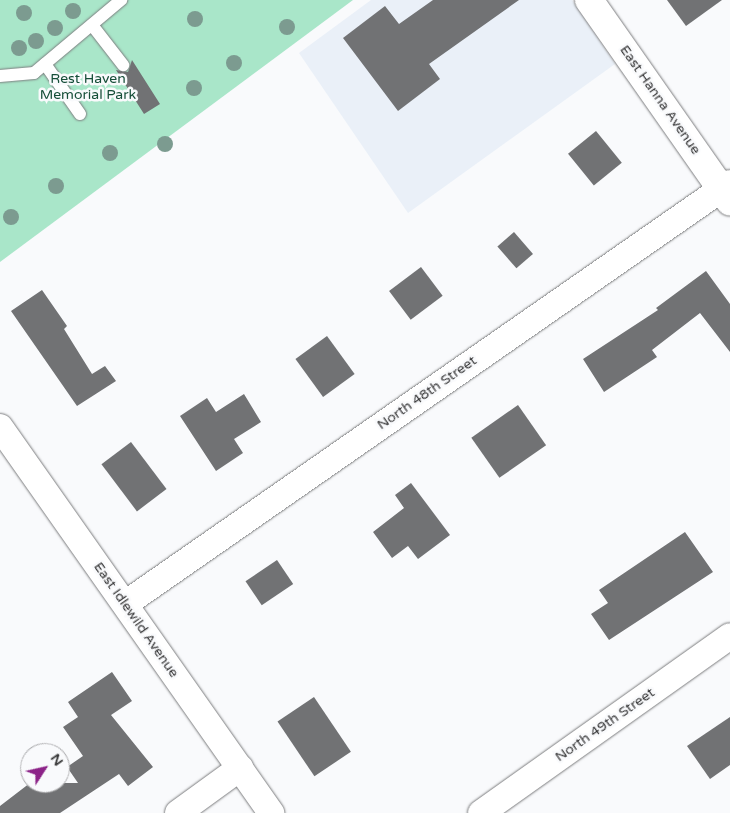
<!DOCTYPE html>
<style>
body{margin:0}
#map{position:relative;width:730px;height:813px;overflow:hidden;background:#f9fafc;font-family:"Varela Round",sans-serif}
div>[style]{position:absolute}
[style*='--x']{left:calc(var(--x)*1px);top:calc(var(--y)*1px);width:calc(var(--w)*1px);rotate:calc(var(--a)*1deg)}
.built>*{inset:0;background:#eaf0f8}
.green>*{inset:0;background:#a9e6c9}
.building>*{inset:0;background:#717274;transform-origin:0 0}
.roads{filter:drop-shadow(0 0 1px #7c7d7f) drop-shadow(0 0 1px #7c7d7f)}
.service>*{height:12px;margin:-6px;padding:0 6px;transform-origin:6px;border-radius:6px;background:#fff}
.minor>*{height:26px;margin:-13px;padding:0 13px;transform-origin:13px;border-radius:13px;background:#fff}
.tertiary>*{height:28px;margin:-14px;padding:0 14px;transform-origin:14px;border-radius:14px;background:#fff}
.trees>*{width:16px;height:16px;margin:-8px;border-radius:50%;background:#7c9b90}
span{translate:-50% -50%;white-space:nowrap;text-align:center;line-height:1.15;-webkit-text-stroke:5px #f9fafc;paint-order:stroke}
.park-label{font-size:14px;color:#154e38}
.street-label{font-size:14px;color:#383839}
.north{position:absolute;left:20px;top:743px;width:50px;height:50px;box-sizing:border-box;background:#f9fafc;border:1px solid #acacae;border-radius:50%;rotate:55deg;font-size:14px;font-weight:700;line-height:20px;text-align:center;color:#383839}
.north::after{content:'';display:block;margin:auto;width:18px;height:22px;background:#8c2388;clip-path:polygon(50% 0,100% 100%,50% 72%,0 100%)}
</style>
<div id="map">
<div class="built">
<i style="clip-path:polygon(371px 0,572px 0,615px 64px,408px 213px,299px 53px)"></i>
</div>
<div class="green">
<i style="clip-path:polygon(0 0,353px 0,0 262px)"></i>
</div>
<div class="building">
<i style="clip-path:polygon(433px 0,519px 0,429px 64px,440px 79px,398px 111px,343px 38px,385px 6px,399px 24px)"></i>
<i style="clip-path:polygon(667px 0,722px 0,686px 26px)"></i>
<i style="clip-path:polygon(132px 60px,160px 104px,144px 114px,116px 70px,128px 72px)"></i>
<i style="left:596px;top:131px;width:41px;height:36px;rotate:51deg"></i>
<i style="left:514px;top:232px;width:29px;height:22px;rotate:49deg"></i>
<i style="left:421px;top:267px;width:36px;height:40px;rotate:53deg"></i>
<i style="clip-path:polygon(706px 271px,730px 304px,730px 352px,700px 313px,652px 350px,657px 357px,604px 392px,583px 359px,658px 310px,656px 308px)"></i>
<i style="clip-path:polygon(42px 290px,67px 326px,64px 329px,92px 374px,105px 366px,116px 381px,77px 406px,11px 311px)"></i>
<i style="left:327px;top:336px;width:47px;height:39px;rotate:54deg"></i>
<i style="clip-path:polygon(244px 394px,261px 422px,234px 439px,243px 453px,216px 471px,180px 416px,207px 398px,216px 412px)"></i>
<i style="left:518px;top:405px;width:49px;height:57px;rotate:55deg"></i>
<i style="left:131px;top:442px;width:59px;height:37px;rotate:53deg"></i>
<i style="clip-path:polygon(411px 483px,450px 535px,418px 559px,408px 546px,392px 558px,373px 532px,404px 508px,395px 495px)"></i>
<i style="clip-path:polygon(685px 532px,713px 572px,609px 640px,591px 614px,608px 603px,599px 590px)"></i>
<i style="left:277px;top:560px;width:29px;height:38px;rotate:56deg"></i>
<i style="clip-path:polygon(112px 672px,132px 701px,111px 715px,153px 767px,128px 786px,119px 774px,60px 813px,0 813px,0 806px,30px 783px,78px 783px,67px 767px,83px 756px,63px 727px,78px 717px,68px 702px)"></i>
<i style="left:314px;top:697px;width:66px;height:44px;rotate:56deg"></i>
<i style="clip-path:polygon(730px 717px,730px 765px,710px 779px,687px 746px)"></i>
</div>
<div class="roads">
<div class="service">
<i style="--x:92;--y:25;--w:51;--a:52.2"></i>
<i style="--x:45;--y:64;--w:61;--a:55"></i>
<i style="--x:0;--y:76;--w:34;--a:-5"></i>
<i style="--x:34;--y:73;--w:114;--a:-40"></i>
</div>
<div class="minor">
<i style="--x:0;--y:427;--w:472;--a:54.9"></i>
<i style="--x:125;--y:604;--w:737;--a:-34.83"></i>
<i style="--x:178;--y:813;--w:77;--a:-36"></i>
<i style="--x:481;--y:813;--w:305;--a:-35.4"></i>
</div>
<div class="tertiary">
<i style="--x:589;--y:0;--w:246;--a:55"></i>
</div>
</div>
<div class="trees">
<i style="left:73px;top:11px"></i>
<i style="left:24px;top:13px"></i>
<i style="left:195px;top:19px"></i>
<i style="left:287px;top:27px"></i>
<i style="left:55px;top:28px"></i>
<i style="left:36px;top:41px"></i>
<i style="left:19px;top:48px"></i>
<i style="left:234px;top:63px"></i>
<i style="left:194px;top:88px"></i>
<i style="left:165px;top:144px"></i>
<i style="left:110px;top:153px"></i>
<i style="left:56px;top:186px"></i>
<i style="left:11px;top:217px"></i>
</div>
<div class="park-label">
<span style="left:88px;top:87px">Rest Haven<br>Memorial Park</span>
</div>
<div class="street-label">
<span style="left:660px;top:100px;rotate:55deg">East Hanna Avenue</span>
<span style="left:427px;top:393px;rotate:-35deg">North 48th Street</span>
<span style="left:136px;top:620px;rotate:55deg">East Idlewild Avenue</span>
<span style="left:605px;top:725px;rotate:-35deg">North 49th Street</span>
</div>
<div class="north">N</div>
</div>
